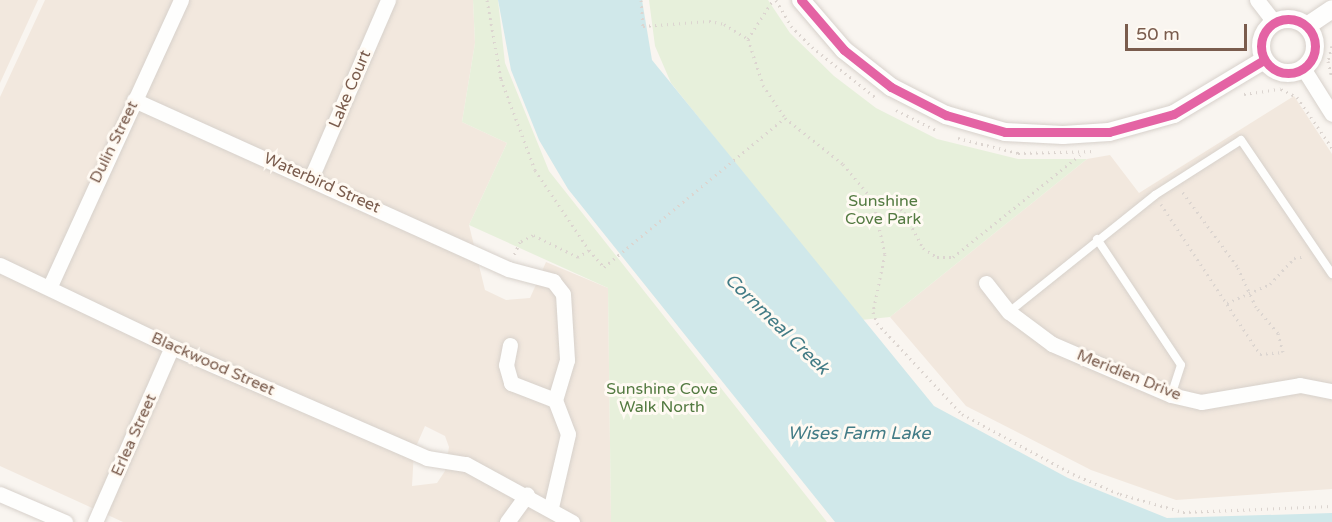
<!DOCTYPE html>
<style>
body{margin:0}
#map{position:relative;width:1332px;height:522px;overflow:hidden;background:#f9f5f0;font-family:"Varela Round",sans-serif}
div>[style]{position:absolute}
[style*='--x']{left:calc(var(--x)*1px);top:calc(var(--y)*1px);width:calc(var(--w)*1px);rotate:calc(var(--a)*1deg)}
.residential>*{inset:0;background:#f2e8de}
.green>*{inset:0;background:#e7f0db}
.water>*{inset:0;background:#d0e8ea}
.path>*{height:3px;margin-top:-1.5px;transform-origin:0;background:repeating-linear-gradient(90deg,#dcd5d0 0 1.5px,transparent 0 6px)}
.roads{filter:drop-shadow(0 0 2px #d7d1cb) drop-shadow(0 0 2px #d7d1cb)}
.service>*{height:8px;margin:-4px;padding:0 4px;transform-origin:4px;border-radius:4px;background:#fefefd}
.minor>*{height:15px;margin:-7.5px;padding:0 7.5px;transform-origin:7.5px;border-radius:7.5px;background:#fefefd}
.tertiary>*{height:18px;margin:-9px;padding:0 9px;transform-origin:9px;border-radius:9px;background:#fefefd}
.tertiary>.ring{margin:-9px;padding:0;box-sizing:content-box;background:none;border:18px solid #fefefd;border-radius:50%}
.bus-1>*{height:9px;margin:-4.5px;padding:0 4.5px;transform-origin:4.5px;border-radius:4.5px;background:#e463a4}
.bus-1>.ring{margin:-4.5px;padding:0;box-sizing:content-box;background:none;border:9px solid #e463a4;border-radius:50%}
span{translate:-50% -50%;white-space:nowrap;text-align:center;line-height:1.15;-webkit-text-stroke:6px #fffaf3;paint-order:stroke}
.street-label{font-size:16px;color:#7a5c4d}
.park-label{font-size:16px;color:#537a41}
.water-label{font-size:18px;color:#437c86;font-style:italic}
.scale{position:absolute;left:1125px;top:24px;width:122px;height:27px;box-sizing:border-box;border:3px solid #7a5c4d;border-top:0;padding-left:8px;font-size:18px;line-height:21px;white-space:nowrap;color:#7a5c4d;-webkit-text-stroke:4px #fffaf3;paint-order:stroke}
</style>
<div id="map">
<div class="residential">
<i style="clip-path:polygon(0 0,38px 0,0 83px)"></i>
<i style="clip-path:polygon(evenodd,45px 0,473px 0,475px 43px,462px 122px,507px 143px,469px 225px,485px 290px,506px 300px,530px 298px,546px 262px,608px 288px,611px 522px,123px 522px,0 466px,0 97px,45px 0,425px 426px,445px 436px,449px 447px,445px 471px,437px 483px,412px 486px,414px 451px,425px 426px)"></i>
<i style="clip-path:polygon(1294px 96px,1332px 154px,1332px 489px,1176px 500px,1091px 470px,966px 406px,890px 317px,1087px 159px,1110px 155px,1139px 193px)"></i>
</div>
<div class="green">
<i style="clip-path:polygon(473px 0,498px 0,505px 63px,549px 171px,827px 522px,611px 522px,608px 288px,469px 225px,507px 143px,462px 122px,475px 43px)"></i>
<i style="clip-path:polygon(649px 0,768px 0,790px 33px,834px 76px,876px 108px,937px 139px,1018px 159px,1087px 159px,890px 317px,861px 320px,671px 83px,655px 46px)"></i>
</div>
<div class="water">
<i style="clip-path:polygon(498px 0,642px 0,652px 60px,934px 406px,1068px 478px,1167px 518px,1332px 513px,1332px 522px,835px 522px,568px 189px,539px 140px,511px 70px)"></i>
</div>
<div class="path">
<i style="--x:487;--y:0;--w:80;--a:80"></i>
<i style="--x:501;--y:79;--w:97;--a:69.5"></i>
<i style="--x:535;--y:170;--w:97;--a:56"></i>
<i style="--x:589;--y:250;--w:13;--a:148"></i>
<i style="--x:578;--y:257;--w:50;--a:-153.9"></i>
<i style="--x:533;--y:235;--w:15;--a:152"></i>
<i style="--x:520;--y:242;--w:17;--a:115"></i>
<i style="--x:641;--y:0;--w:26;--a:86"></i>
<i style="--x:643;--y:26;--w:66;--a:-4.3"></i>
<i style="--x:709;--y:21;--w:15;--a:11"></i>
<i style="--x:724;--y:24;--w:28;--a:32"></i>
<i style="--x:748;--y:39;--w:48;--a:71.9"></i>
<i style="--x:763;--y:85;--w:40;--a:56"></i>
<i style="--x:785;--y:118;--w:74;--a:38.4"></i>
<i style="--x:843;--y:164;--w:47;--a:50.2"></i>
<i style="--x:873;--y:200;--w:55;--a:77.5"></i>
<i style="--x:885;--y:254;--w:59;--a:101.7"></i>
<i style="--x:873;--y:312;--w:12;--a:70"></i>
<i style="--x:877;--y:323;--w:125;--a:47"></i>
<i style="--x:962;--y:414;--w:126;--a:28.4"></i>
<i style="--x:1073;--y:474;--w:51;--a:23.1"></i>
<i style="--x:1120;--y:494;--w:66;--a:15.9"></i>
<i style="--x:1183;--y:512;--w:149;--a:-2.3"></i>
<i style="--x:776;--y:0;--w:30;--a:60"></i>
<i style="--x:791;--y:26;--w:30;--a:45"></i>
<i style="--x:812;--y:47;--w:80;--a:38.4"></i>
<i style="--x:748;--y:39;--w:46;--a:-57.3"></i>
<i style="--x:1332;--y:46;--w:16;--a:105"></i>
<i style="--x:1328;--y:61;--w:17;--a:77"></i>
<i style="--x:1244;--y:94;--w:37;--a:-8"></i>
<i style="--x:1281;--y:89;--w:18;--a:27"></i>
<i style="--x:1297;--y:97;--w:62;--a:55.5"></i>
<i style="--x:896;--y:110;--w:47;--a:26.6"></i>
<i style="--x:958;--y:138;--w:62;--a:14"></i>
<i style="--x:1018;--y:153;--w:78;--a:-1.5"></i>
<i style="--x:873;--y:200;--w:19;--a:3"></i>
<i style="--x:892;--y:201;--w:16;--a:43"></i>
<i style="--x:904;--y:212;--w:41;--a:62.2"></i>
<i style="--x:923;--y:248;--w:17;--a:33"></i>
<i style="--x:937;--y:257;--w:16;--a:0"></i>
<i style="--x:953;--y:257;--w:163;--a:-38.8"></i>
<i style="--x:1161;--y:204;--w:180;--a:56.6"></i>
<i style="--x:1260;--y:354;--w:23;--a:-5"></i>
<i style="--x:1283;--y:352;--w:20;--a:-105"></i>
<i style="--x:1278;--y:333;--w:34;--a:-130"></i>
<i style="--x:1256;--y:307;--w:45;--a:-114.9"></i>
<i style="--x:1237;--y:266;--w:93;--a:-126.3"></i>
<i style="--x:589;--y:250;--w:23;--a:49"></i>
<i style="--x:604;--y:267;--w:234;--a:-39.5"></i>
<i style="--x:1227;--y:303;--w:47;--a:-23.8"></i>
<i style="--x:1270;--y:284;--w:35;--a:-47"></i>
<i style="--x:1294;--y:258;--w:12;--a:-9"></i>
</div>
<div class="roads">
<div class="service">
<i style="--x:1097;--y:239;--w:151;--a:56.3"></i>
<i style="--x:1181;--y:365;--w:32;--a:108"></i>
<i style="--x:1009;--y:312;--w:187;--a:-38.7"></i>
<i style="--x:1155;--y:195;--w:102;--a:-32.6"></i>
<i style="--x:1241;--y:140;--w:162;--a:55.8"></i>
</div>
<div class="minor">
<i style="--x:1257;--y:0;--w:28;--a:52"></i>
<i style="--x:1303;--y:68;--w:54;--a:57.8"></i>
<i style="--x:134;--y:100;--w:410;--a:24.3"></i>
<i style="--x:508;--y:269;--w:47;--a:14.9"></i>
<i style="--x:553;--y:281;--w:16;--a:52"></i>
<i style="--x:563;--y:294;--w:66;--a:86.5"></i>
<i style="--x:567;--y:360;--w:42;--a:106.7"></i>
<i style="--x:555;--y:400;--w:36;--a:69"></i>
<i style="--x:568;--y:434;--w:75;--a:103.1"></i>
<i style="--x:311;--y:178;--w:194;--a:-66.6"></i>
<i style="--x:0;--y:265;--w:191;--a:25.5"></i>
<i style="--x:172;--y:347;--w:278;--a:23.5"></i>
<i style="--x:427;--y:458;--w:39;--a:9"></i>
<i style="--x:466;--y:464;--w:121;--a:28.7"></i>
<i style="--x:986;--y:283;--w:37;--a:52"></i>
<i style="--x:1009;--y:312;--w:54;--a:36.7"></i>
<i style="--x:1052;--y:344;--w:129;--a:23.2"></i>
<i style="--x:1171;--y:395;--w:31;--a:13"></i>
<i style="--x:1201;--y:402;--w:100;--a:-9.7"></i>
<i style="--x:1300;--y:385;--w:33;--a:11"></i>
<i style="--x:50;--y:286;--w:315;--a:-65.4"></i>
<i style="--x:510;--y:345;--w:20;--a:101"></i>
<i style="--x:506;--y:365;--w:19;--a:74"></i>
<i style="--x:511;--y:383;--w:47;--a:21.1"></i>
<i style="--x:0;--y:494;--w:71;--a:23.3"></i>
<i style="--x:95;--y:522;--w:191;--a:-66.3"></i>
<i style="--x:507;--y:522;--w:34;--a:-54"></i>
</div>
<div class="tertiary">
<i style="--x:801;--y:0;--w:66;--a:49.3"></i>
<i style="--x:844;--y:50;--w:60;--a:38.2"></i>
<i style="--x:891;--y:87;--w:62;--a:27"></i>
<i style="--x:946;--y:115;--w:61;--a:16.1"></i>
<i style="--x:1005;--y:132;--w:58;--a:3"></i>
<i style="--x:1063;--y:135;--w:46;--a:-3.7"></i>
<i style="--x:1109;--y:132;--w:67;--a:-15.5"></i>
<i style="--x:1174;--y:114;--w:105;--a:-31"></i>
<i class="ring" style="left:1261px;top:19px;width:36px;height:36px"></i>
<i style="--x:1307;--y:26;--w:30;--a:-34"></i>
</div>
</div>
<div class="bus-1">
<i style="--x:801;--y:0;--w:66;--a:49.3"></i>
<i style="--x:844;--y:50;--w:60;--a:38.2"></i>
<i style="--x:891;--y:87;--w:62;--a:27"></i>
<i style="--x:946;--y:115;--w:61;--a:16.1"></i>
<i style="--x:1005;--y:132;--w:104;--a:0"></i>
<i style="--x:1109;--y:132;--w:67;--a:-15.5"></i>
<i style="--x:1174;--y:114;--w:105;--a:-31"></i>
<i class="ring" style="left:1261px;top:19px;width:45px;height:45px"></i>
</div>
<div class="street-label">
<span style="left:350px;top:89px;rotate:-67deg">Lake Court</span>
<span style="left:114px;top:142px;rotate:-64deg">Dulin Street</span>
<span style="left:322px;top:183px;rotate:24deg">Waterbird Street</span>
<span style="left:213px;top:364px;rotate:24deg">Blackwood Street</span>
<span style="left:1129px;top:375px;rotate:22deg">Meridien Drive</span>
<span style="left:134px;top:435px;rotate:-66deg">Erlea Street</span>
</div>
<div class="park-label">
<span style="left:883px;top:210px">Sunshine<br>Cove Park</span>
<span style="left:662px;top:398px">Sunshine Cove<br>Walk North</span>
</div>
<div class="water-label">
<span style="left:777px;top:324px;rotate:44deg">Cornmeal Creek</span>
<span style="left:859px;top:433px">Wises Farm Lake</span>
</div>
<div class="scale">50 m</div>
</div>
